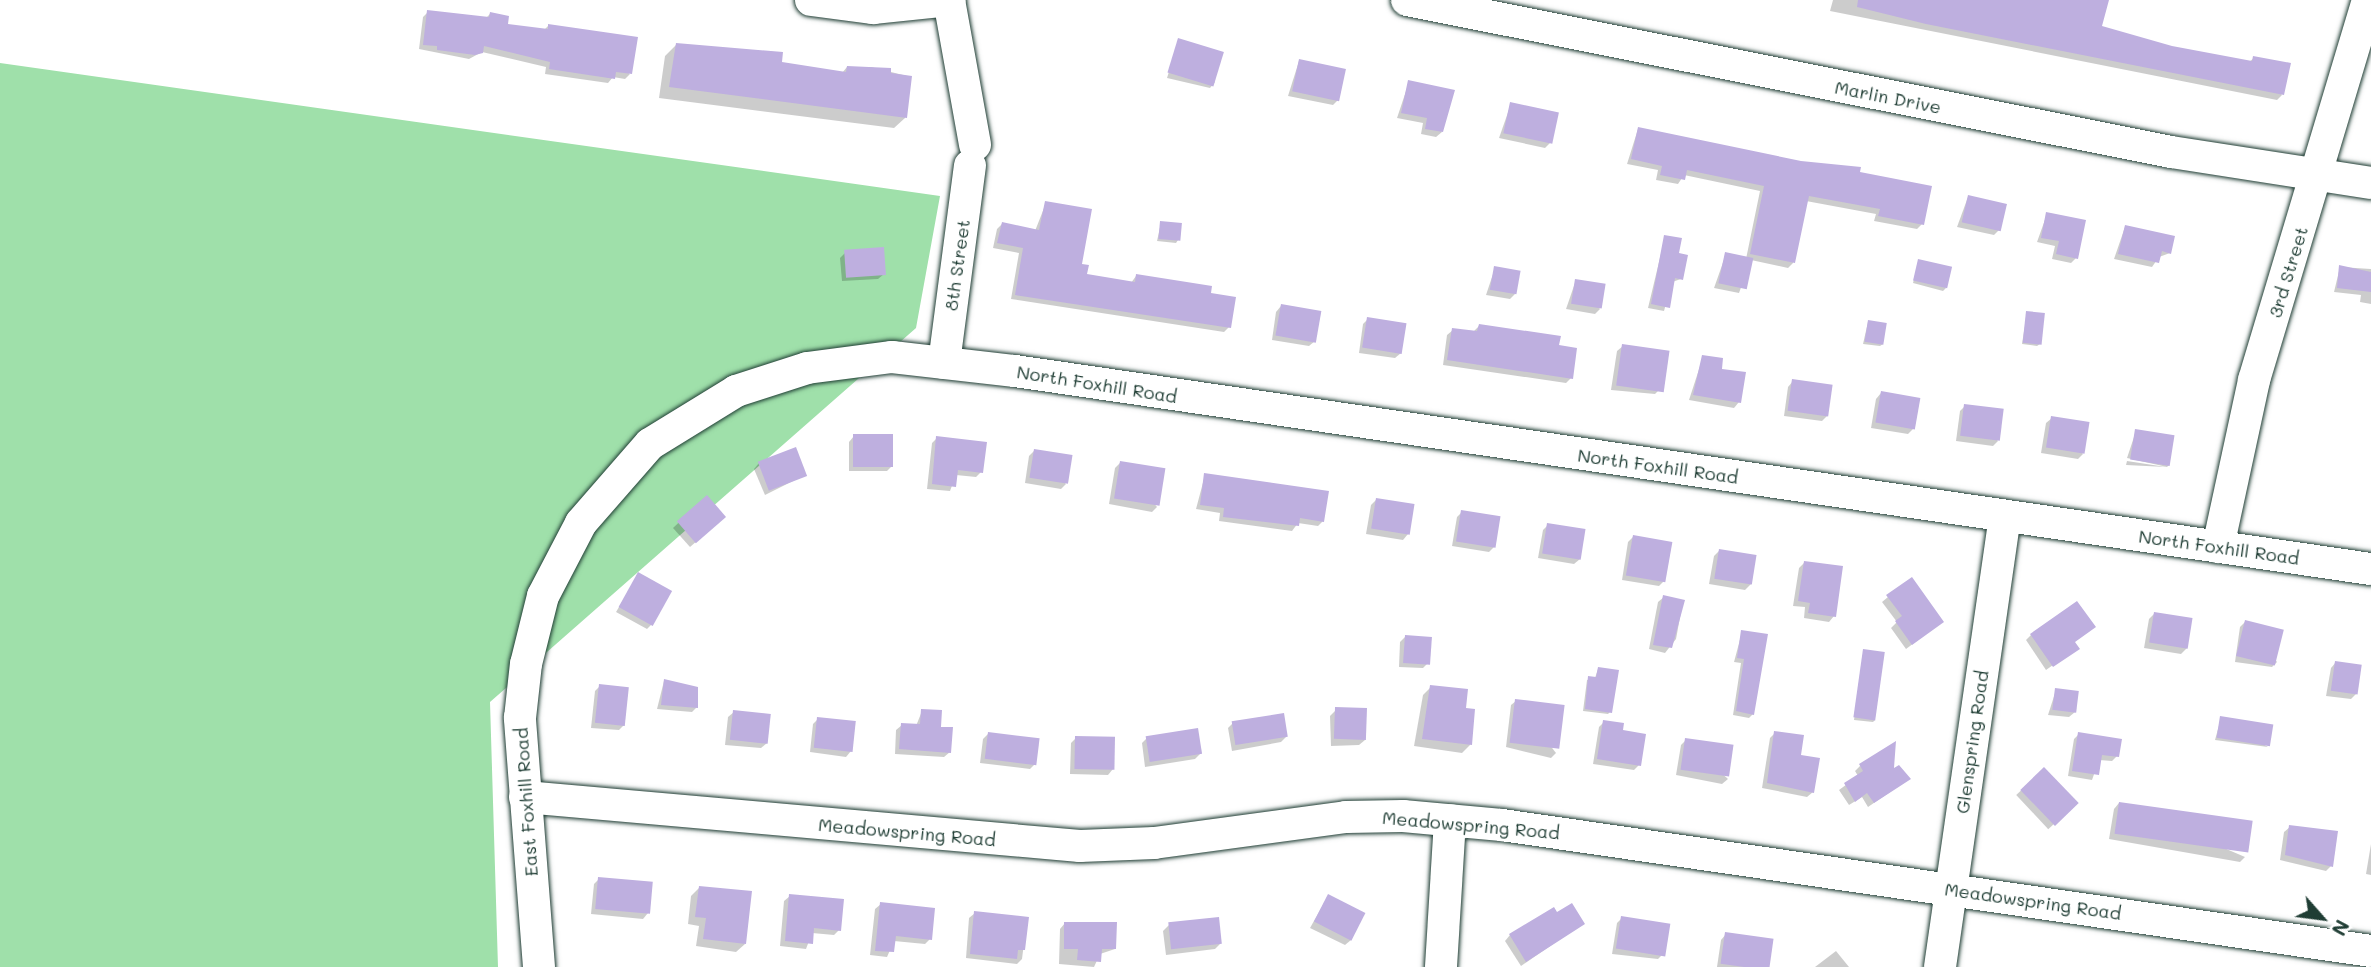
<!DOCTYPE html>
<style>
body{margin:0}
#map{position:relative;width:2371px;height:967px;overflow:hidden;background:#fff;font-family:Mali,sans-serif}
div>[style]{position:absolute}
[style*='--x']{left:calc(var(--x)*1px);top:calc(var(--y)*1px);width:calc(var(--w)*1px);rotate:calc(var(--a)*1deg)}
.green>*{inset:0;background:#9fe0aa}
.shadow>*{inset:0;background:#0003;transform-origin:0 0}
.building>*{inset:0;background:#beafdf;transform-origin:0 0}
.roads{filter:drop-shadow(0 0 2px #1f3d34) drop-shadow(0 0 2px #1f3d34)}
.minor>*{height:32px;margin:-16px;padding:0 16px;transform-origin:16px;border-radius:16px;background:#fff}
span{translate:-50% -50%;white-space:nowrap;text-align:center;line-height:1.15;-webkit-text-stroke:6px #fff;paint-order:stroke}
.street-label{font-size:18px;color:#1f3d34}
.north{position:absolute;left:2287px;top:883px;width:70px;height:70px;-webkit-text-stroke:5px #fff;paint-order:stroke;rotate:118deg;font-size:19px;font-weight:700;line-height:28px;text-align:center;color:#1f3d34}
.north::after{content:'';display:block;margin:auto;width:24px;height:32px;background:#1f3d34;clip-path:polygon(50% 0,100% 100%,50% 72%,0 100%)}
</style>
<div id="map">
<div class="green">
<i style="clip-path:polygon(0 63px,940px 196px,916px 328px,490px 702px,498px 967px,0 967px)"></i>
</div>
<div class="shadow">
<i style="clip-path:polygon(1833px 0,2107px 0,2100px 27px,2171px 47px,2249px 62px,2254px 58px,2282px 95px,2277px 100px,1830px 11px)"></i>
<i style="clip-path:polygon(428px 12px,486px 18px,490px 14px,506px 25px,544px 30px,549px 25px,630px 74px,625px 79px,613px 77px,608px 83px,545px 74px,546px 67px,482px 52px,469px 59px,419px 49px,423px 17px)"></i>
<i style="clip-path:polygon(1179px 40px,1215px 82px,1210px 88px,1167px 78px)"></i>
<i style="clip-path:polygon(676px 45px,842px 73px,847px 67px,871px 67px,911px 77px,905px 118px,894px 128px,659px 98px,665px 56px)"></i>
<i style="clip-path:polygon(1299px 61px,1339px 99px,1333px 105px,1288px 96px)"></i>
<i style="clip-path:polygon(1409px 82px,1442px 132px,1436px 137px,1421px 134px,1423px 123px,1397px 118px)"></i>
<i style="clip-path:polygon(1511px 104px,1550px 143px,1545px 148px,1499px 138px)"></i>
<i style="clip-path:polygon(1638px 129px,1858px 174px,1922px 224px,1917px 229px,1874px 221px,1876px 214px,1806px 201px,1793px 263px,1788px 268px,1751px 260px,1739px 293px,1714px 288px,1726px 254px,1746px 259px,1760px 191px,1684px 175px,1678px 184px,1656px 180px,1658px 170px,1627px 164px)"></i>
<i style="clip-path:polygon(1968px 197px,2000px 229px,1994px 235px,1957px 227px)"></i>
<i style="clip-path:polygon(1046px 203px,1086px 275px,1131px 283px,1136px 276px,1209px 295px,1229px 327px,1224px 332px,1011px 299px,1019px 253px,993px 248px,997px 229px,1002px 224px,1035px 231px)"></i>
<i style="clip-path:polygon(2047px 214px,2076px 258px,2071px 263px,2052px 259px,2055px 246px,2037px 242px)"></i>
<i style="clip-path:polygon(1161px 223px,1178px 240px,1176px 243px,1157px 241px)"></i>
<i style="clip-path:polygon(2125px 227px,2170px 253px,2159px 257px,2152px 267px,2114px 259px)"></i>
<i style="clip-path:polygon(1665px 237px,1677px 255px,1681px 279px,1672px 282px,1664px 311px,1648px 308px)"></i>
<i style="clip-path:polygon(845px 253px,884px 274px,878px 279px,842px 281px,840px 258px)"></i>
<i style="clip-path:polygon(1919px 261px,1946px 288px,1943px 291px,1913px 283px)"></i>
<i style="clip-path:polygon(2340px 267px,2371px 269px,2371px 304px,2360px 302px,2361px 295px,2334px 292px)"></i>
<i style="clip-path:polygon(1495px 268px,1515px 294px,1510px 299px,1486px 295px)"></i>
<i style="clip-path:polygon(1576px 280px,1600px 309px,1595px 314px,1566px 309px)"></i>
<i style="clip-path:polygon(1281px 306px,1315px 341px,1309px 346px,1272px 340px,1276px 312px)"></i>
<i style="clip-path:polygon(2027px 313px,2040px 344px,2037px 346px,2022px 344px)"></i>
<i style="clip-path:polygon(1368px 319px,1401px 353px,1395px 358px,1359px 353px,1363px 324px)"></i>
<i style="clip-path:polygon(1868px 322px,1883px 344px,1880px 346px,1863px 344px)"></i>
<i style="clip-path:polygon(1479px 326px,1557px 346px,1571px 378px,1566px 383px,1443px 365px,1447px 335px,1453px 330px,1474px 331px)"></i>
<i style="clip-path:polygon(1623px 346px,1660px 389px,1655px 394px,1611px 390px,1617px 351px)"></i>
<i style="clip-path:polygon(1703px 357px,1720px 370px,1739px 402px,1734px 408px,1689px 400px)"></i>
<i style="clip-path:polygon(1793px 381px,1827px 416px,1822px 421px,1784px 416px,1788px 387px)"></i>
<i style="clip-path:polygon(1881px 393px,1913px 429px,1908px 434px,1871px 428px,1876px 399px)"></i>
<i style="clip-path:polygon(1965px 406px,1998px 441px,1993px 446px,1956px 441px,1960px 411px)"></i>
<i style="clip-path:polygon(2052px 418px,2083px 454px,2078px 459px,2041px 453px,2046px 423px)"></i>
<i style="clip-path:polygon(2136px 431px,2169px 465px,2167px 467px,2127px 458px)"></i>
<i style="clip-path:polygon(854px 436px,892px 466px,887px 471px,849px 471px,849px 442px)"></i>
<i style="clip-path:polygon(937px 438px,981px 472px,976px 477px,956px 475px,950px 491px,927px 489px,932px 443px)"></i>
<i style="clip-path:polygon(1034px 451px,1066px 484px,1061px 489px,1025px 483px,1029px 456px)"></i>
<i style="clip-path:polygon(2127px 461px,2166px 467px,2126px 465px)"></i>
<i style="clip-path:polygon(1121px 462px,1157px 507px,1152px 512px,1109px 504px,1115px 468px)"></i>
<i style="clip-path:polygon(759px 463px,805px 475px,765px 495px,754px 469px)"></i>
<i style="clip-path:polygon(1205px 475px,1323px 521px,1318px 526px,1298px 523px,1292px 531px,1219px 521px,1220px 513px,1196px 509px)"></i>
<i style="clip-path:polygon(706px 497px,719px 522px,690px 547px,673px 528px)"></i>
<i style="clip-path:polygon(1376px 500px,1408px 534px,1403px 540px,1366px 534px,1371px 505px)"></i>
<i style="clip-path:polygon(1462px 512px,1494px 547px,1489px 552px,1452px 546px,1457px 517px)"></i>
<i style="clip-path:polygon(1548px 525px,1580px 559px,1574px 564px,1538px 558px,1543px 530px)"></i>
<i style="clip-path:polygon(1633px 537px,1664px 581px,1659px 586px,1622px 580px,1628px 542px)"></i>
<i style="clip-path:polygon(1719px 551px,1751px 584px,1745px 590px,1709px 584px,1714px 556px)"></i>
<i style="clip-path:polygon(1804px 563px,1834px 616px,1829px 622px,1804px 618px,1805px 607px,1793px 606px,1799px 568px)"></i>
<i style="clip-path:polygon(638px 575px,652px 624px,647px 629px,616px 612px)"></i>
<i style="clip-path:polygon(1664px 597px,1683px 601px,1676px 639px,1665px 653px,1649px 649px,1658px 602px)"></i>
<i style="clip-path:polygon(1888px 597px,1942px 622px,1906px 649px,1891px 628px,1897px 622px,1882px 602px)"></i>
<i style="clip-path:polygon(2154px 614px,2187px 648px,2181px 654px,2144px 648px,2149px 619px)"></i>
<i style="clip-path:polygon(2245px 622px,2277px 662px,2272px 667px,2235px 662px,2240px 627px)"></i>
<i style="clip-path:polygon(1742px 632px,1753px 714px,1749px 718px,1733px 715px,1741px 663px,1734px 662px)"></i>
<i style="clip-path:polygon(2031px 635px,2074px 650px,2046px 670px,2026px 640px)"></i>
<i style="clip-path:polygon(1405px 637px,1428px 663px,1423px 668px,1399px 667px,1400px 642px)"></i>
<i style="clip-path:polygon(1864px 651px,1875px 720px,1873px 722px,1854px 720px)"></i>
<i style="clip-path:polygon(2336px 662px,2356px 694px,2351px 699px,2326px 696px,2331px 668px)"></i>
<i style="clip-path:polygon(1598px 669px,1610px 712px,1608px 714px,1583px 711px,1587px 680px,1595px 678px)"></i>
<i style="clip-path:polygon(664px 681px,697px 707px,692px 712px,657px 709px)"></i>
<i style="clip-path:polygon(600px 686px,624px 725px,619px 730px,591px 728px,595px 691px)"></i>
<i style="clip-path:polygon(1431px 687px,1464px 710px,1470px 745px,1462px 753px,1414px 746px,1423px 695px)"></i>
<i style="clip-path:polygon(2056px 690px,2075px 712px,2069px 717px,2048px 715px)"></i>
<i style="clip-path:polygon(1516px 701px,1556px 753px,1551px 758px,1506px 747px,1511px 705px)"></i>
<i style="clip-path:polygon(922px 711px,939px 728px,950px 752px,944px 757px,895px 754px,896px 730px,902px 725px,916px 726px)"></i>
<i style="clip-path:polygon(1335px 711px,1365px 740px,1359px 745px,1331px 746px,1330px 716px)"></i>
<i style="clip-path:polygon(734px 712px,767px 743px,761px 748px,725px 745px,728px 717px)"></i>
<i style="clip-path:polygon(2221px 718px,2268px 747px,2215px 740px)"></i>
<i style="clip-path:polygon(818px 719px,851px 751px,846px 757px,810px 752px,813px 724px)"></i>
<i style="clip-path:polygon(1604px 722px,1621px 732px,1639px 765px,1634px 770px,1593px 764px,1599px 727px)"></i>
<i style="clip-path:polygon(1233px 723px,1286px 737px,1281px 742px,1232px 751px,1228px 728px)"></i>
<i style="clip-path:polygon(1775px 733px,1799px 757px,1813px 792px,1807px 797px,1762px 788px,1770px 738px)"></i>
<i style="clip-path:polygon(988px 734px,1035px 764px,1030px 769px,980px 763px,983px 739px)"></i>
<i style="clip-path:polygon(2079px 734px,2117px 756px,2112px 761px,2099px 760px,2092px 780px,2068px 776px,2074px 739px)"></i>
<i style="clip-path:polygon(1076px 738px,1113px 769px,1108px 775px,1070px 774px,1071px 743px)"></i>
<i style="clip-path:polygon(1147px 738px,1200px 754px,1195px 759px,1145px 767px,1142px 743px)"></i>
<i style="clip-path:polygon(1686px 740px,1728px 779px,1722px 784px,1676px 775px,1681px 745px)"></i>
<i style="clip-path:polygon(1860px 766px,1892px 771px,1909px 779px,1868px 807px,1862px 797px,1849px 805px,1839px 790px,1858px 776px,1855px 771px)"></i>
<i style="left:2044px;top:769px;width:47px;height:38px;rotate:47deg"></i>
<i style="clip-path:polygon(2119px 803px,2245px 857px,2240px 862px,2109px 839px,2114px 809px)"></i>
<i style="clip-path:polygon(2290px 827px,2331px 866px,2326px 871px,2280px 860px,2284px 832px)"></i>
<i style="clip-path:polygon(2371px 844px,2371px 875px,2366px 874px)"></i>
<i style="clip-path:polygon(599px 879px,648px 913px,643px 919px,591px 914px,594px 884px)"></i>
<i style="clip-path:polygon(699px 888px,745px 944px,736px 952px,696px 946px,699px 926px,688px 924px,691px 896px)"></i>
<i style="clip-path:polygon(790px 896px,839px 930px,834px 935px,812px 933px,806px 949px,780px 946px,784px 901px)"></i>
<i style="clip-path:polygon(1328px 896px,1351px 940px,1345px 945px,1310px 928px)"></i>
<i style="clip-path:polygon(881px 904px,930px 939px,925px 944px,894px 941px,887px 957px,870px 955px,875px 909px)"></i>
<i style="clip-path:polygon(975px 913px,1027px 918px,1022px 959px,1017px 964px,966px 958px,969px 918px)"></i>
<i style="clip-path:polygon(1622px 918px,1663px 954px,1658px 959px,1612px 954px,1617px 923px)"></i>
<i style="clip-path:polygon(1065px 923px,1115px 949px,1100px 954px,1094px 967px,1059px 964px,1060px 929px)"></i>
<i style="clip-path:polygon(1582px 924px,1521px 966px,1505px 941px,1510px 935px)"></i>
<i style="clip-path:polygon(1169px 925px,1221px 943px,1215px 949px,1166px 955px,1163px 931px)"></i>
<i style="clip-path:polygon(1726px 934px,1771px 940px,1768px 967px,1717px 967px,1721px 940px)"></i>
<i style="clip-path:polygon(1836px 951px,1849px 967px,1815px 967px)"></i>
</div>
<div class="building">
<i style="clip-path:polygon(1858px 0,2109px 0,2102px 26px,2172px 46px,2252px 61px,2253px 56px,2291px 63px,2284px 95px,1926px 24px,1857px 7px)"></i>
<i style="clip-path:polygon(427px 10px,489px 17px,490px 12px,509px 16px,508px 24px,548px 29px,548px 24px,638px 37px,632px 74px,616px 72px,615px 79px,549px 69px,550px 62px,484px 46px,483px 53px,475px 55px,437px 50px,437px 46px,423px 45px)"></i>
<i style="left:1178px;top:38px;width:48px;height:36px;rotate:17deg"></i>
<i style="clip-path:polygon(676px 43px,783px 52px,782px 62px,846px 72px,847px 66px,891px 68px,891px 73px,912px 76px,907px 118px,669px 87px)"></i>
<i style="left:1299px;top:59px;width:48px;height:33px;rotate:12deg"></i>
<i style="clip-path:polygon(1408px 80px,1455px 90px,1443px 132px,1425px 129px,1427px 118px,1401px 113px)"></i>
<i style="left:1510px;top:102px;width:50px;height:32px;rotate:12deg"></i>
<i style="clip-path:polygon(1638px 127px,1801px 161px,1861px 167px,1860px 172px,1932px 186px,1924px 225px,1878px 216px,1880px 209px,1809px 196px,1795px 263px,1750px 254px,1764px 186px,1687px 170px,1685px 180px,1660px 175px,1662px 166px,1631px 159px)"></i>
<i style="left:1968px;top:195px;width:40px;height:28px;rotate:13deg"></i>
<i style="clip-path:polygon(1045px 201px,1092px 209px,1082px 264px,1089px 265px,1087px 274px,1135px 282px,1136px 274px,1212px 286px,1211px 293px,1236px 297px,1231px 328px,1015px 295px,1023px 248px,997px 243px,1002px 222px,1039px 230px)"></i>
<i style="clip-path:polygon(2046px 212px,2086px 220px,2078px 259px,2056px 254px,2059px 241px,2041px 238px)"></i>
<i style="left:1160px;top:221px;width:22px;height:18px;rotate:5deg"></i>
<i style="clip-path:polygon(2125px 225px,2175px 236px,2171px 254px,2162px 251px,2159px 263px,2118px 254px)"></i>
<i style="clip-path:polygon(1664px 235px,1682px 238px,1679px 253px,1688px 255px,1683px 280px,1675px 278px,1670px 308px,1651px 304px)"></i>
<i style="left:884px;top:247px;width:28px;height:40px;rotate:86deg"></i>
<i style="left:1725px;top:252px;width:29px;height:32px;rotate:12deg"></i>
<i style="left:1918px;top:259px;width:35px;height:22px;rotate:13deg"></i>
<i style="clip-path:polygon(2339px 265px,2371px 272px,2371px 292px,2337px 288px)"></i>
<i style="left:1494px;top:266px;width:27px;height:24px;rotate:10deg"></i>
<i style="left:1575px;top:279px;width:31px;height:25px;rotate:9deg"></i>
<i style="left:1281px;top:304px;width:41px;height:32px;rotate:10deg"></i>
<i style="left:2026px;top:311px;width:19px;height:32px;rotate:6deg"></i>
<i style="left:1367px;top:317px;width:40px;height:31px;rotate:9deg"></i>
<i style="left:1868px;top:320px;width:19px;height:22px;rotate:9deg"></i>
<i style="clip-path:polygon(1479px 324px,1561px 336px,1559px 345px,1577px 348px,1573px 379px,1447px 360px,1452px 328px,1477px 331px)"></i>
<i style="left:1622px;top:344px;width:48px;height:42px;rotate:8deg"></i>
<i style="clip-path:polygon(1702px 355px,1723px 358px,1722px 369px,1746px 372px,1741px 403px,1693px 395px)"></i>
<i style="left:1792px;top:379px;width:41px;height:32px;rotate:8deg"></i>
<i style="left:1881px;top:391px;width:40px;height:32px;rotate:10deg"></i>
<i style="left:1964px;top:404px;width:40px;height:32px;rotate:7deg"></i>
<i style="left:2051px;top:416px;width:39px;height:32px;rotate:9deg"></i>
<i style="left:2135px;top:429px;width:40px;height:31px;rotate:9deg"></i>
<i style="left:853px;top:434px;width:40px;height:33px"></i>
<i style="clip-path:polygon(936px 436px,987px 442px,983px 473px,958px 470px,956px 487px,932px 484px)"></i>
<i style="left:796px;top:447px;width:31px;height:41px;rotate:69deg"></i>
<i style="left:1034px;top:449px;width:39px;height:29px;rotate:9deg"></i>
<i style="left:1120px;top:461px;width:46px;height:38px;rotate:9deg"></i>
<i style="clip-path:polygon(1204px 473px,1329px 491px,1324px 522px,1300px 518px,1299px 526px,1223px 517px,1224px 508px,1200px 505px)"></i>
<i style="left:707px;top:495px;width:29px;height:40px;rotate:49deg"></i>
<i style="left:1376px;top:498px;width:39px;height:31px;rotate:9deg"></i>
<i style="left:1461px;top:510px;width:40px;height:32px;rotate:9deg"></i>
<i style="left:1547px;top:523px;width:39px;height:31px;rotate:9deg"></i>
<i style="left:1633px;top:535px;width:40px;height:41px;rotate:10deg"></i>
<i style="left:1719px;top:549px;width:38px;height:30px;rotate:9deg"></i>
<i style="clip-path:polygon(1804px 561px,1843px 566px,1836px 617px,1808px 613px,1810px 603px,1798px 601px)"></i>
<i style="left:638px;top:572px;width:39px;height:40px;rotate:29deg"></i>
<i style="clip-path:polygon(1912px 577px,1944px 622px,1912px 645px,1895px 621px,1902px 616px,1886px 595px)"></i>
<i style="clip-path:polygon(1663px 595px,1685px 600px,1672px 648px,1653px 645px)"></i>
<i style="clip-path:polygon(2077px 601px,2096px 627px,2075px 642px,2080px 649px,2053px 667px,2030px 634px)"></i>
<i style="left:2154px;top:612px;width:39px;height:31px;rotate:9deg"></i>
<i style="left:2245px;top:620px;width:40px;height:37px;rotate:14deg"></i>
<i style="clip-path:polygon(1741px 630px,1768px 634px,1754px 715px,1736px 711px,1744px 659px,1737px 658px)"></i>
<i style="left:1405px;top:635px;width:27px;height:28px;rotate:4deg"></i>
<i style="left:1863px;top:649px;width:22px;height:69px;rotate:8deg"></i>
<i style="left:2335px;top:661px;width:27px;height:30px;rotate:8deg"></i>
<i style="clip-path:polygon(1598px 667px,1619px 670px,1612px 713px,1585px 709px,1588px 676px,1596px 677px)"></i>
<i style="clip-path:polygon(664px 679px,698px 687px,698px 708px,661px 705px)"></i>
<i style="left:599px;top:684px;width:30px;height:39px;rotate:6deg"></i>
<i style="clip-path:polygon(1430px 685px,1468px 689px,1466px 708px,1475px 709px,1472px 745px,1422px 739px)"></i>
<i style="left:2055px;top:688px;width:24px;height:22px;rotate:7deg"></i>
<i style="left:1515px;top:699px;width:50px;height:44px;rotate:7deg"></i>
<i style="left:1367px;top:708px;width:32px;height:32px;rotate:92deg"></i>
<i style="clip-path:polygon(921px 709px,942px 710px,941px 727px,953px 727px,951px 753px,899px 749px,901px 723px,920px 724px)"></i>
<i style="left:733px;top:710px;width:38px;height:30px;rotate:6deg"></i>
<i style="left:1284px;top:713px;width:24px;height:53px;rotate:81deg"></i>
<i style="left:2220px;top:716px;width:54px;height:22px;rotate:9deg"></i>
<i style="left:817px;top:717px;width:39px;height:31px;rotate:6deg"></i>
<i style="clip-path:polygon(1603px 720px,1624px 723px,1623px 730px,1646px 734px,1641px 766px,1597px 759px)"></i>
<i style="left:1198px;top:728px;width:26px;height:53px;rotate:81deg"></i>
<i style="clip-path:polygon(1774px 731px,1804px 735px,1801px 755px,1820px 758px,1814px 793px,1767px 783px)"></i>
<i style="left:988px;top:732px;width:52px;height:27px;rotate:7deg"></i>
<i style="clip-path:polygon(2078px 732px,2122px 739px,2119px 757px,2102px 755px,2099px 775px,2072px 771px)"></i>
<i style="left:1075px;top:736px;width:40px;height:33px;rotate:1deg"></i>
<i style="left:1685px;top:738px;width:49px;height:32px;rotate:8deg"></i>
<i style="clip-path:polygon(1896px 741px,1894px 768px,1899px 765px,1911px 779px,1874px 803px,1867px 793px,1855px 802px,1844px 783px,1863px 771px,1859px 764px)"></i>
<i style="left:2044px;top:767px;width:50px;height:33px;rotate:46deg"></i>
<i style="left:2119px;top:802px;width:135px;height:32px;rotate:8deg"></i>
<i style="clip-path:polygon(2289px 825px,2338px 831px,2333px 867px,2285px 855px)"></i>
<i style="left:598px;top:877px;width:55px;height:32px;rotate:5deg"></i>
<i style="clip-path:polygon(699px 886px,752px 891px,746px 944px,703px 939px,706px 918px,695px 917px)"></i>
<i style="clip-path:polygon(789px 894px,844px 899px,841px 931px,814px 928px,813px 944px,785px 941px)"></i>
<i style="left:1328px;top:894px;width:42px;height:31px;rotate:27deg"></i>
<i style="clip-path:polygon(880px 902px,935px 908px,932px 940px,896px 936px,894px 952px,875px 951px)"></i>
<i style="clip-path:polygon(1572px 903px,1585px 924px,1526px 962px,1509px 934px,1554px 907px,1557px 912px)"></i>
<i style="clip-path:polygon(974px 911px,1029px 917px,1025px 950px,1018px 950px,1017px 959px,970px 954px)"></i>
<i style="left:1621px;top:916px;width:50px;height:33px;rotate:9deg"></i>
<i style="left:1219px;top:917px;width:27px;height:51px;rotate:84deg"></i>
<i style="clip-path:polygon(1064px 922px,1117px 922px,1116px 949px,1102px 949px,1101px 962px,1077px 960px,1078px 949px,1064px 949px)"></i>
<i style="left:1725px;top:932px;width:49px;height:32px;rotate:8deg"></i>
</div>
<div class="roads">
<div class="minor">
<i style="--x:811;--y:0;--w:63;--a:7.4"></i>
<i style="--x:873;--y:8;--w:77;--a:-5.9"></i>
<i style="--x:949;--y:0;--w:147;--a:79.8"></i>
<i style="--x:1407;--y:0;--w:779;--a:11.25"></i>
<i style="--x:2171;--y:152;--w:202;--a:8.8"></i>
<i style="--x:944;--y:363;--w:199;--a:-82.5"></i>
<i style="--x:2218;--y:547;--w:171;--a:-77.8"></i>
<i style="--x:2254;--y:380;--w:397;--a:-73.3"></i>
<i style="--x:525;--y:797;--w:557;--a:5.05"></i>
<i style="--x:1080;--y:846;--w:74;--a:-2.3"></i>
<i style="--x:1154;--y:843;--w:194;--a:-7.7"></i>
<i style="--x:1346;--y:817;--w:57;--a:-1"></i>
<i style="--x:1403;--y:816;--w:99;--a:5.2"></i>
<i style="--x:1502;--y:825;--w:878;--a:8.25"></i>
<i style="--x:539;--y:967;--w:250;--a:-94.4"></i>
<i style="--x:520;--y:718;--w:54;--a:-83.7"></i>
<i style="--x:526;--y:664;--w:70;--a:-76"></i>
<i style="--x:543;--y:596;--w:82;--a:-62.5"></i>
<i style="--x:581;--y:523;--w:105;--a:-48.9"></i>
<i style="--x:650;--y:444;--w:101;--a:-31.6"></i>
<i style="--x:736;--y:391;--w:75;--a:-17.9"></i>
<i style="--x:807;--y:368;--w:86;--a:-7.4"></i>
<i style="--x:892;--y:357;--w:124;--a:6.5"></i>
<i style="--x:1015;--y:371;--w:1370;--a:8.31"></i>
<i style="--x:1441;--y:967;--w:147;--a:-86.5"></i>
<i style="--x:1940;--y:967;--w:455;--a:-81.8"></i>
</div>
</div>
<div class="street-label">
<span style="left:1888px;top:97px;rotate:11deg">Marlin Drive</span>
<span style="left:957px;top:265px;rotate:-82deg">8th Street</span>
<span style="left:2288px;top:272px;rotate:-73deg">3rd Street</span>
<span style="left:1097px;top:384px;rotate:9deg">North Foxhill Road</span>
<span style="left:1658px;top:466px;rotate:8deg">North Foxhill Road</span>
<span style="left:2219px;top:547px;rotate:8deg">North Foxhill Road</span>
<span style="left:1972px;top:742px;rotate:-82deg">Glenspring Road</span>
<span style="left:526px;top:802px;rotate:-94deg">East Foxhill Road</span>
<span style="left:1471px;top:825px;rotate:5deg">Meadowspring Road</span>
<span style="left:907px;top:832px;rotate:5deg">Meadowspring Road</span>
<span style="left:2033px;top:901px;rotate:8deg">Meadowspring Road</span>
</div>
<div class="north">N</div>
</div>
